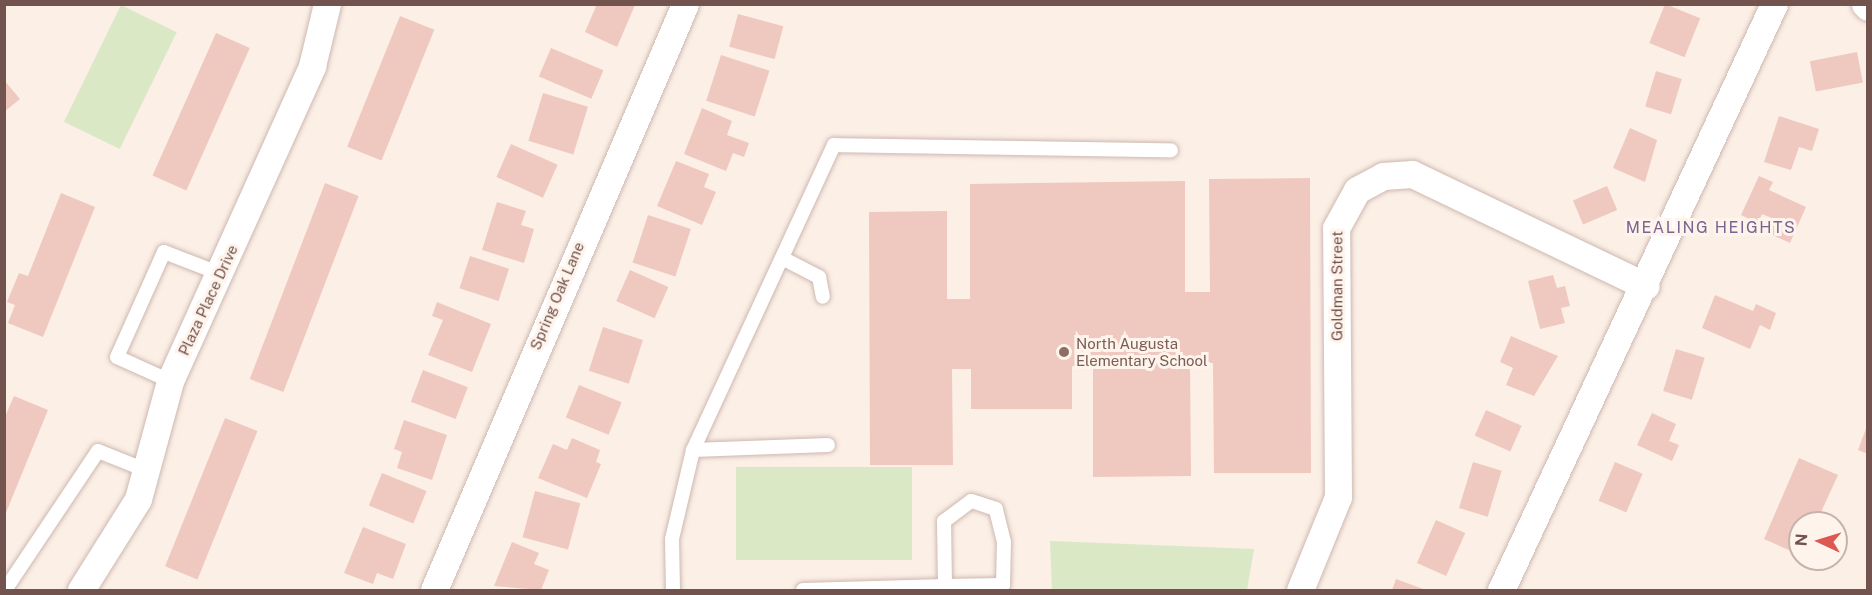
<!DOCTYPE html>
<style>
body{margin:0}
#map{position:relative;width:1872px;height:595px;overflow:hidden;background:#fbefe6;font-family:"Public Sans",sans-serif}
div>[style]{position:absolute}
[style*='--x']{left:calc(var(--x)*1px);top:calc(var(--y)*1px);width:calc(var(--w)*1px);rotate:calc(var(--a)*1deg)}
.green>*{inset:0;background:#dae8c6;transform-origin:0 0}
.building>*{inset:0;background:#efc9c0;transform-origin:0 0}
.roads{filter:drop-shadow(0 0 2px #ceb8b0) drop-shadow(0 0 2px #ceb8b0)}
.lane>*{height:14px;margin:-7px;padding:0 7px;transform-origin:7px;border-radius:7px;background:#fff}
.street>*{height:27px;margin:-13.5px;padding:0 13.5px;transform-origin:13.5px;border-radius:13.5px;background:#fff}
.dots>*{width:16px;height:16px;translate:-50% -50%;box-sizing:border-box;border:3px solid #fef4ec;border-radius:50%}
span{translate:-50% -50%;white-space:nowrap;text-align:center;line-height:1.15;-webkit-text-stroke:6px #fef4ec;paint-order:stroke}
.street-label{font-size:15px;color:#73534d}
.education-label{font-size:15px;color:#785e54}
.left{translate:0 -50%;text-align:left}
.neighbourhood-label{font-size:16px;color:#79658f;letter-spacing:1.5px}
.frame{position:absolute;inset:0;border:6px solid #73534d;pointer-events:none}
.north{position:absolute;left:1788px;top:511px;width:60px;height:60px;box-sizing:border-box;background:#fef4ec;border:2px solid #c6b4ac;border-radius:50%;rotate:274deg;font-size:16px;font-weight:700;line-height:24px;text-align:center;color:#73534d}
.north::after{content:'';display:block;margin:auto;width:21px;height:27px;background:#dd5853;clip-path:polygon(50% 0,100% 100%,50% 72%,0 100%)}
</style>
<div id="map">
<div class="green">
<i style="left:121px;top:5px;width:62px;height:130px;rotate:26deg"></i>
<i style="left:912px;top:467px;width:93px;height:176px;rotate:90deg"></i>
<i style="clip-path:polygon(1050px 541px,1254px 549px,1247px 590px,1052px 590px)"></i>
</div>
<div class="building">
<i style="clip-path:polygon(597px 4px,635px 5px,617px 47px,585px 32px)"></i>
<i style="left:1665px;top:4px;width:38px;height:42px;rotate:22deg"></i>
<i style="left:738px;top:14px;width:47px;height:34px;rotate:15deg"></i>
<i style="left:400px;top:16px;width:37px;height:141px;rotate:22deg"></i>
<i style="left:216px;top:33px;width:37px;height:156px;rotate:24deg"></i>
<i style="left:551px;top:48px;width:57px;height:31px;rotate:23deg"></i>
<i style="left:1857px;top:52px;width:31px;height:48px;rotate:79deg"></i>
<i style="left:721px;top:55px;width:51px;height:48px;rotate:18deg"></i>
<i style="left:1656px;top:71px;width:27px;height:37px;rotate:17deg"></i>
<i style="clip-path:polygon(4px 80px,20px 99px,4px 112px)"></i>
<i style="left:543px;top:93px;width:47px;height:50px;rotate:17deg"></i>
<i style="clip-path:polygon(702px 108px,732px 121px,727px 135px,749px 143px,744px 157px,733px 153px,726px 171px,684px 154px)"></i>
<i style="clip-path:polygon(1779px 116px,1819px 129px,1812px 151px,1799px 147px,1791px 170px,1764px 162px)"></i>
<i style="clip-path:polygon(1630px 128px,1657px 140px,1645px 182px,1613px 168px)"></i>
<i style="left:511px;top:144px;width:51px;height:36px;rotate:24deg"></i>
<i style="clip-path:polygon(676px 161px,709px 174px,704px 187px,716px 192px,702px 225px,657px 206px)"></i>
<i style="clip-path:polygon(1759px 176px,1773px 182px,1769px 190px,1806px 207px,1790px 243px,1768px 233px,1774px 219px,1762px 214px,1758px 223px,1741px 215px)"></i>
<i style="clip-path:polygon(1310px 178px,1311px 473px,1214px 473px,1213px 363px,1190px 363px,1191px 476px,1093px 477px,1093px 366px,1072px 366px,1072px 409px,971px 409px,971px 369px,952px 369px,953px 465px,870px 465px,869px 212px,947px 211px,947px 299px,970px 299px,970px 184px,1185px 181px,1185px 292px,1210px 292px,1209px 179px)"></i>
<i style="left:325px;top:183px;width:36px;height:210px;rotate:21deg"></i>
<i style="left:1607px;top:186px;width:26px;height:37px;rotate:67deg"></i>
<i style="clip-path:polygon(61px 193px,95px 207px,43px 337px,8px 323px,15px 305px,7px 302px,19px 273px,28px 276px)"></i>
<i style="clip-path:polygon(497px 202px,526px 211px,521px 225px,534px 229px,524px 263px,482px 250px)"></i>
<i style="left:648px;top:215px;width:45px;height:50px;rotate:18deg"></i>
<i style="left:470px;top:256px;width:41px;height:34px;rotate:18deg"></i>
<i style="left:630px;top:270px;width:42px;height:34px;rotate:24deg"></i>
<i style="clip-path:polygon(1553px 275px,1557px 288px,1565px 286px,1570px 306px,1561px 308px,1565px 323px,1540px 329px,1528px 281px)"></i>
<i style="clip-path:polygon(1715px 295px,1753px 311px,1756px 304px,1776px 313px,1770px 330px,1760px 325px,1750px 349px,1702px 328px)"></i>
<i style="clip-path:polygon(437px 302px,491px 324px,472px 372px,428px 355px,443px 320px,432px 316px)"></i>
<i style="left:603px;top:327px;width:42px;height:46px;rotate:18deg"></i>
<i style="clip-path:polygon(1511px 336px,1558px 356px,1534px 396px,1506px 385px,1513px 368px,1500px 362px)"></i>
<i style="left:1676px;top:349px;width:30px;height:44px;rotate:17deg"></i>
<i style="left:423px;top:370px;width:48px;height:34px;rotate:21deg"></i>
<i style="left:579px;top:385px;width:46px;height:35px;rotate:22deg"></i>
<i style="clip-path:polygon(14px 396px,48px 410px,5px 515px,4px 419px)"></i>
<i style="left:1486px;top:410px;width:39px;height:28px;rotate:24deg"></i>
<i style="clip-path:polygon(1652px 413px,1676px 424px,1669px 441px,1679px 445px,1672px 461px,1637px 445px)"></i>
<i style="left:225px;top:418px;width:35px;height:160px;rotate:22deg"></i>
<i style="clip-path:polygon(404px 420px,447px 435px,432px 480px,397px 468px,402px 452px,394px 449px)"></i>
<i style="clip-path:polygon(1867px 426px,1868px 426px,1868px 454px,1858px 450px)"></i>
<i style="clip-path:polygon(572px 438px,600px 450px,596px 462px,601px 464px,587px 498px,538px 478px,553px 444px,567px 450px)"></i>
<i style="clip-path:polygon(1799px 458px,1838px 475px,1816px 523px,1800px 523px,1800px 555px,1764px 539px)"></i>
<i style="left:1473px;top:462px;width:30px;height:48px;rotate:17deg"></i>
<i style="left:1615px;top:462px;width:30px;height:42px;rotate:23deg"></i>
<i style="left:382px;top:473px;width:48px;height:35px;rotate:22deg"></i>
<i style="left:535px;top:491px;width:47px;height:48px;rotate:15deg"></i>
<i style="left:1436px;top:520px;width:32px;height:47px;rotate:24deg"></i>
<i style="clip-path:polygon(363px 527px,406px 544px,393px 579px,377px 573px,373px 584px,344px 573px)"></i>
<i style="clip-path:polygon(512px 542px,539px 553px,534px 564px,549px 570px,541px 590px,494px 586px)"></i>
<i style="clip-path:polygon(1396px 579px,1426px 590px,1392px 590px)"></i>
</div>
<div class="roads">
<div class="lane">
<i style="--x:782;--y:258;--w:42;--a:27.2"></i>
<i style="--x:819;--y:277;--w:20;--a:79"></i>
<i style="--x:170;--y:381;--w:58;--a:-155.6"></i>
<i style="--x:117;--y:357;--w:115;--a:-65.9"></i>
<i style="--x:164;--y:252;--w:61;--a:21.1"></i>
<i style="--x:693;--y:450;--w:135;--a:-2.1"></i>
<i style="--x:5;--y:590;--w:167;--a:-56.2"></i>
<i style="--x:98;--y:451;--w:54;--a:21.8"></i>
<i style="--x:673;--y:590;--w:51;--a:-91.1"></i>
<i style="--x:672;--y:539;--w:91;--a:-76.7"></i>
<i style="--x:693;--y:450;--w:336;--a:-65.2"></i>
<i style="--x:834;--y:145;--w:337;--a:0.9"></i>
<i style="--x:803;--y:590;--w:142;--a:-1.6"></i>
<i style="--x:945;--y:586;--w:58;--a:-1"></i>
<i style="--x:1003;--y:585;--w:43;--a:-88.7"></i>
<i style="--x:1004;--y:542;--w:34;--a:-104"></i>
<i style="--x:996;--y:509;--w:26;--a:-162"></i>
<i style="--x:971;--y:501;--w:34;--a:143"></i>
<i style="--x:944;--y:521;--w:65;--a:89.1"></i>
</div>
<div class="street">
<i style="--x:1865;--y:4;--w:4;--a:45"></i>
<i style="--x:81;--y:590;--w:107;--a:-57.9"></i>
<i style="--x:138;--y:499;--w:122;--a:-74.8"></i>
<i style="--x:170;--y:381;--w:346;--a:-65.7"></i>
<i style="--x:312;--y:66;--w:64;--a:-76.4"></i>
<i style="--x:434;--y:590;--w:637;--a:-66.81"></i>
<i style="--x:1300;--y:590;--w:100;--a:-67.8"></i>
<i style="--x:1338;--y:497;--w:269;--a:-90.4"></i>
<i style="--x:1336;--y:228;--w:43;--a:-61.1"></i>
<i style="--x:1357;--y:190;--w:30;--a:-28"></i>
<i style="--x:1383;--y:176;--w:29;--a:-4"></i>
<i style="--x:1412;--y:174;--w:259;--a:25.6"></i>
<i style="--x:1501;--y:590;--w:646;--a:-65.02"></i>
</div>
</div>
<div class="dots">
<i style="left:1064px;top:352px;background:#8d6e63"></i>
</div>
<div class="street-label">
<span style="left:1337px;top:286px;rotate:-90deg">Goldman Street</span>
<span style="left:557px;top:296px;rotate:-67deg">Spring Oak Lane</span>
<span style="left:208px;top:300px;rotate:-65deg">Plaza Place Drive</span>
</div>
<div class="education-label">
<span class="left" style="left:1076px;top:352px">North Augusta<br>Elementary School</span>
</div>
<div class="neighbourhood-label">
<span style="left:1711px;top:228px">MEALING HEIGHTS</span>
</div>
<div class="frame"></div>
<div class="north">N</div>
</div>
